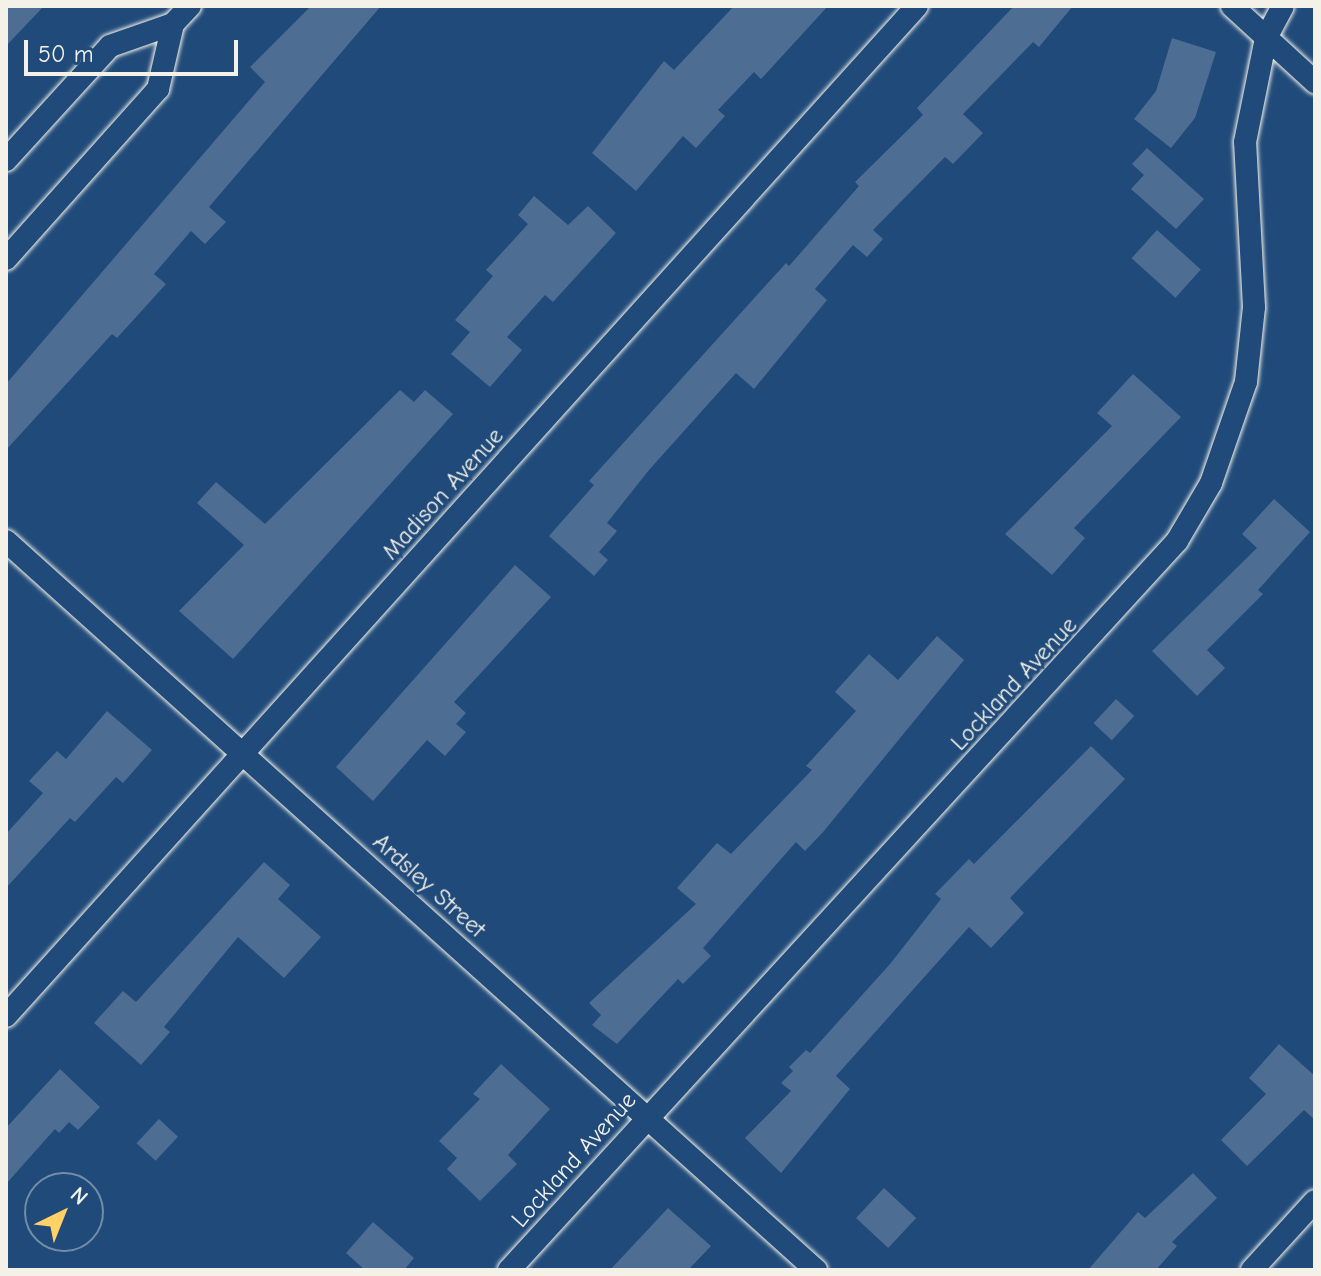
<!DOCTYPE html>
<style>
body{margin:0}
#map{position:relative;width:1321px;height:1276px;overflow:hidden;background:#1f4a7a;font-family:"Comic Neue",sans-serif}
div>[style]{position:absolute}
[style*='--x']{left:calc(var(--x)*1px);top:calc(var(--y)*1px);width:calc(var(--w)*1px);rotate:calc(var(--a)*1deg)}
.building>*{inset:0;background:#4d6e92;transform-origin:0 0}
.roads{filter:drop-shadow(0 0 2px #f4f1e8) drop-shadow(0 0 2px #f4f1e8)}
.minor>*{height:22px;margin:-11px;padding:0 11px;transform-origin:11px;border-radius:11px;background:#1f4a7a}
span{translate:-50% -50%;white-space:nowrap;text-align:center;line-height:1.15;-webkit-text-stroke:6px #1f4a7a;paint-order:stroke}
.street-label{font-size:24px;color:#f4f1e8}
.frame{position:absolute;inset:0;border:8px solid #f4f1e8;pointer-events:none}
.north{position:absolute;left:24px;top:1172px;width:80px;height:80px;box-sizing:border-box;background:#1f4a7a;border:2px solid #748da6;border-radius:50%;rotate:43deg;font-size:22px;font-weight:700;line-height:32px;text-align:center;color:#f4f1e8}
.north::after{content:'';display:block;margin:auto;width:28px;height:36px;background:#ffd166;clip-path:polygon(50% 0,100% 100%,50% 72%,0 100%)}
.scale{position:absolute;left:24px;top:40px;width:214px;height:36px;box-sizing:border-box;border:4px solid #f4f1e8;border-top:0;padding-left:10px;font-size:24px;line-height:28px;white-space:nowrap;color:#f4f1e8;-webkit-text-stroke:6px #1f4a7a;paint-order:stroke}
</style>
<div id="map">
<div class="building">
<i style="clip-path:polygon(6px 6px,44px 6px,6px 46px)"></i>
<i style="clip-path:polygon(311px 6px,381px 6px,209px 207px,226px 222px,205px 244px,191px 231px,154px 274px,166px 284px,117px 338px,112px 334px,6px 450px,6px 384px,265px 82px,250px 67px)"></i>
<i style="clip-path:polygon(734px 6px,828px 6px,761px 79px,754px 72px,718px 110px,725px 116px,696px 148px,683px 136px,636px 191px,592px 153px,664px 61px,674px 70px)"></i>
<i style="clip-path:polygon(1014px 6px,1073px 6px,1039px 47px,1033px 42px,963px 114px,983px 133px,953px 164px,945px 157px,873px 230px,883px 239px,867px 257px,853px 245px,815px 289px,827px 300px,754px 389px,736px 373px,649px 470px,607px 523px,617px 531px,599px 552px,608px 560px,594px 576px,549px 536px,594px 485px,589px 481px,786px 263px,789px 266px,859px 186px,855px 182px,923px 115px,917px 108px)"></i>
<i style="clip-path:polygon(1172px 38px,1216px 52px,1195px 118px,1171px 148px,1134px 119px,1156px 91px)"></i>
<i style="clip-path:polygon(1147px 148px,1204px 199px,1176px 229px,1131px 189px,1144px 175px,1132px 164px)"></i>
<i style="clip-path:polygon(534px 196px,568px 225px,588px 206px,616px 233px,553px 302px,545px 295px,507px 337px,522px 350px,490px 387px,451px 354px,470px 332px,455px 320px,493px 276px,486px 270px,528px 224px,518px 215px)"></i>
<i style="left:1157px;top:230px;width:59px;height:38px;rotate:42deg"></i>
<i style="clip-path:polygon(1133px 374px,1181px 417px,1074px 528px,1085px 538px,1052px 575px,1005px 534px,1112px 426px,1097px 413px)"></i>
<i style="clip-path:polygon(400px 390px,414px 402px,425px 390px,453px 414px,233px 659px,179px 611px,244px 545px,197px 503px,216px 482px,265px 524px)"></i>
<i style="clip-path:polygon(1274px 499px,1310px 532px,1258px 590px,1263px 594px,1207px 650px,1225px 668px,1197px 696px,1152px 651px,1257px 548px,1242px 534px)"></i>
<i style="clip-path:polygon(515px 565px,551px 597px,454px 702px,466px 713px,456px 724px,466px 732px,445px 756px,427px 740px,373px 801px,336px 767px)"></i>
<i style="clip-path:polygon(937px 636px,964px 660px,824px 831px,805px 851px,796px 842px,703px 948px,711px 956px,683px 984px,678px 979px,617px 1044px,592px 1025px,601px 1015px,589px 1003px,696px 904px,677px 888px,717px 843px,731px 854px,812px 770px,806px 766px,856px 711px,835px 692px,869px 654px,898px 680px)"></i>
<i style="left:1116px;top:699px;width:25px;height:33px;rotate:43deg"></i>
<i style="clip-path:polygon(107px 711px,152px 750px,123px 783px,116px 777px,75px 822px,70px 818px,6px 888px,6px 834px,43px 793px,29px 781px,57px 751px,66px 759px)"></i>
<i style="clip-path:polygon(1091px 746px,1125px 779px,1010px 898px,1024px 913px,991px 948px,969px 927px,836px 1076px,850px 1089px,781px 1173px,745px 1138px,791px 1091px,781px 1083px,793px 1071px,789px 1067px,806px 1050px,810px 1053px,890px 964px,941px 899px,935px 894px,969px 859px,974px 864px)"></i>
<i style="clip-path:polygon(264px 862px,290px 885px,278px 899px,321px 937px,284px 978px,238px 937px,164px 1027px,170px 1032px,141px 1065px,94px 1023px,123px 991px,136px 1002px)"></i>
<i style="clip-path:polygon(1279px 1044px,1315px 1076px,1315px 1120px,1304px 1110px,1247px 1166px,1221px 1140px,1266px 1094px,1249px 1078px)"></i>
<i style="clip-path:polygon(501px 1064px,550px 1109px,508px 1155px,517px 1164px,480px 1201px,447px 1169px,457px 1158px,439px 1141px,480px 1099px,473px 1094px)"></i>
<i style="clip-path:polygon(60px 1069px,100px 1107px,78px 1130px,69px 1122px,59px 1133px,55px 1129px,6px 1184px,6px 1128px)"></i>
<i style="left:159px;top:1119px;width:26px;height:33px;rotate:43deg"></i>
<i style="clip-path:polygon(1193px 1173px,1217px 1198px,1172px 1242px,1177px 1246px,1156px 1270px,1088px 1270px,1138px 1212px,1145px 1218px)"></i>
<i style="left:884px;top:1188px;width:44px;height:41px;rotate:43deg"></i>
<i style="clip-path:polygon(668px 1208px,711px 1246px,688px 1270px,610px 1270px)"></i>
<i style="clip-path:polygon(373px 1222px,414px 1258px,404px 1270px,365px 1270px,346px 1253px)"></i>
</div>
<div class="roads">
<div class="minor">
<i style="--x:1232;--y:6;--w:113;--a:42.5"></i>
<i style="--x:6;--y:160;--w:154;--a:-47.6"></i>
<i style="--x:110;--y:46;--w:67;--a:-19.2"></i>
<i style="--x:173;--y:24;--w:25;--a:-47"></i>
<i style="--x:6;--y:259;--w:228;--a:-48.2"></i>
<i style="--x:158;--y:89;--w:67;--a:-77"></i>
<i style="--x:6;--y:541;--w:1090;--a:41.99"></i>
<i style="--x:6;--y:1016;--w:1360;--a:-47.95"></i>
<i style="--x:509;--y:1270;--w:989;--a:-47.5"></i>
<i style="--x:1177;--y:541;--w:67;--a:-59.6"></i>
<i style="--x:1211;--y:483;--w:107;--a:-70.9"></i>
<i style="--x:1246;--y:382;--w:75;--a:-83.9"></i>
<i style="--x:1254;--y:307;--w:165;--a:-93.1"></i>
<i style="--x:1245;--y:142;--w:106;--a:-78.6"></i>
<i style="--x:1266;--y:38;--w:36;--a:-62"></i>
<i style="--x:1252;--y:1270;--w:93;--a:-47.6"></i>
</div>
</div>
<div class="street-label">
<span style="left:443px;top:494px;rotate:-48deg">Madison Avenue</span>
<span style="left:1014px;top:684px;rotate:-47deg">Lockland Avenue</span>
<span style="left:429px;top:886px;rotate:42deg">Ardsley Street</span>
<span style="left:574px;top:1160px;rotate:-48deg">Lockland Avenue</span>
</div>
<div class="frame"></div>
<div class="north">N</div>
<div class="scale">50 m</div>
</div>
